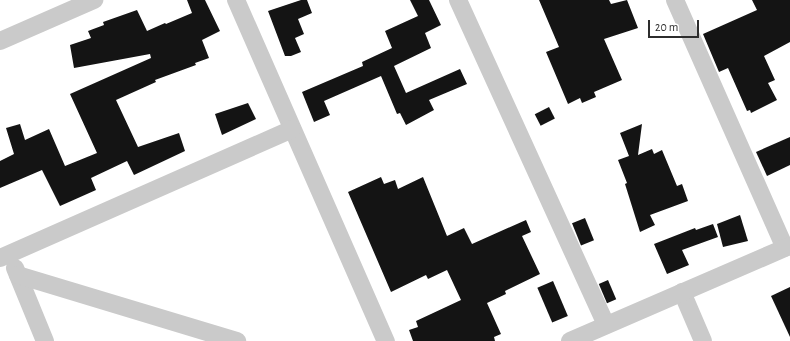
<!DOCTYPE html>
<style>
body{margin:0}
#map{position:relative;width:790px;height:341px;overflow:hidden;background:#fff;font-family:"Alegreya Sans",sans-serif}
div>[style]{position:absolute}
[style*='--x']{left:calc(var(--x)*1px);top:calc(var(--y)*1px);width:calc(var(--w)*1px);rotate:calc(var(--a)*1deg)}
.building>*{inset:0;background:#141414;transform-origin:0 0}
.street>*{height:18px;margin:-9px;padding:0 9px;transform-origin:9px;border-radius:9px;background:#cacaca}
span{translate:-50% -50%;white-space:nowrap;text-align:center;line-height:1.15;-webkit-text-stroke:4px #fff;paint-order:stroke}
.scale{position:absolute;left:648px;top:20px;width:51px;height:18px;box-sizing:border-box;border:2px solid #2d2d2d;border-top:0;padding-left:5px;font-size:12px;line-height:14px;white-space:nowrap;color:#2d2d2d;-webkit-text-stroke:3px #fff;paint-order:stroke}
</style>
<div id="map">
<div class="building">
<i style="clip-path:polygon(187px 0,205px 0,220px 31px,202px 40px,209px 58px,195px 63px,196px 65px,155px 80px,156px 82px,116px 100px,138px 147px,179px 133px,185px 151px,134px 175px,127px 161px,91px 178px,96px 190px,60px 206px,42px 170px,0 188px,0 161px,14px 154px,6px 128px,20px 124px,25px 140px,49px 129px,65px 166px,97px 153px,70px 94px,151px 58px,150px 54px,74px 68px,70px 45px,91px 38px,88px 31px,104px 25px,103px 22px,137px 10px,147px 31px,165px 23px,166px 24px,192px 13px)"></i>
<i style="clip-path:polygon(301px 0,307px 0,312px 13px,298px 19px,304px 34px,295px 38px,301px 52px,291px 56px,285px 56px,268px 11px)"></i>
<i style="clip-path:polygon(410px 0,429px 0,441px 25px,425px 33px,431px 48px,394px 66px,406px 93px,460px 69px,467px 84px,429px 100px,434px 110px,406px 125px,400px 113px,397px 114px,381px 76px,324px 101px,330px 115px,314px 122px,302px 92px,363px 66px,362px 62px,392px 48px,385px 31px,418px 16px)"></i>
<i style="clip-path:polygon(539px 0,609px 0,611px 4px,627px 0,638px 28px,604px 39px,622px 80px,594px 92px,596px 97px,582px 103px,580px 98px,568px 104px,546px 52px,559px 47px)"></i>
<i style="clip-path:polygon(752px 0,790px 0,790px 42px,764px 56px,775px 80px,768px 83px,777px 100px,751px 113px,750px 110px,747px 111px,728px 68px,719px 72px,703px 34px,757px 10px)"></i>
<i style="clip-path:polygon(248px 103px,256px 119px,222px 135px,215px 114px)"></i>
<i style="left:549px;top:107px;width:13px;height:16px;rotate:63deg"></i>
<i style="clip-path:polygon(642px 124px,638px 155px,652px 149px,654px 154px,662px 150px,677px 186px,682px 184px,688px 201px,650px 215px,655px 225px,640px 232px,625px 184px,627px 183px,618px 160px,629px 156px,620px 133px)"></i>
<i style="clip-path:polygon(790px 137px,790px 165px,767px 176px,756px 152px)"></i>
<i style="clip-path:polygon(381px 177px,384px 184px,395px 180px,398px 189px,423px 177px,447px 236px,464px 228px,472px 244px,526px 220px,531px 232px,522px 236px,540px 274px,505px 291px,506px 294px,487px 303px,501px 334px,494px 337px,495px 341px,413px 341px,409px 330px,418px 327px,416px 321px,461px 300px,447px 270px,428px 279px,426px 275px,391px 292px,348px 192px)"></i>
<i style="clip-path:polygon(740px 215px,748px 241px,723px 247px,717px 224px)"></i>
<i style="left:585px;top:218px;width:24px;height:14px;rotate:68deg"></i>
<i style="clip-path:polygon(713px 224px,718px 237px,682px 250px,689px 265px,667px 274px,654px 244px,695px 228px,696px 230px)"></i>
<i style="left:608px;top:280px;width:21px;height:10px;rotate:67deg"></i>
<i style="left:553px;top:281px;width:38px;height:17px;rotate:67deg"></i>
<i style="clip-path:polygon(790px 287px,790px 337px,771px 296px)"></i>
</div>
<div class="street">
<i style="--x:236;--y:0;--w:373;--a:66.3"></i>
<i style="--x:458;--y:0;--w:357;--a:65.5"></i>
<i style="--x:675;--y:0;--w:271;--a:66.1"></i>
<i style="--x:0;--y:41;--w:103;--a:-23.6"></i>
<i style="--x:0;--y:258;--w:319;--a:-23.8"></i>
<i style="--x:15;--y:268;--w:79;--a:67.7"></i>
<i style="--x:18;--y:275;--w:229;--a:16.8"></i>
<i style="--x:682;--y:292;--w:53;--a:66.8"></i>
<i style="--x:570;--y:341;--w:240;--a:-23.4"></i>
</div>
<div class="scale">20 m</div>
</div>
